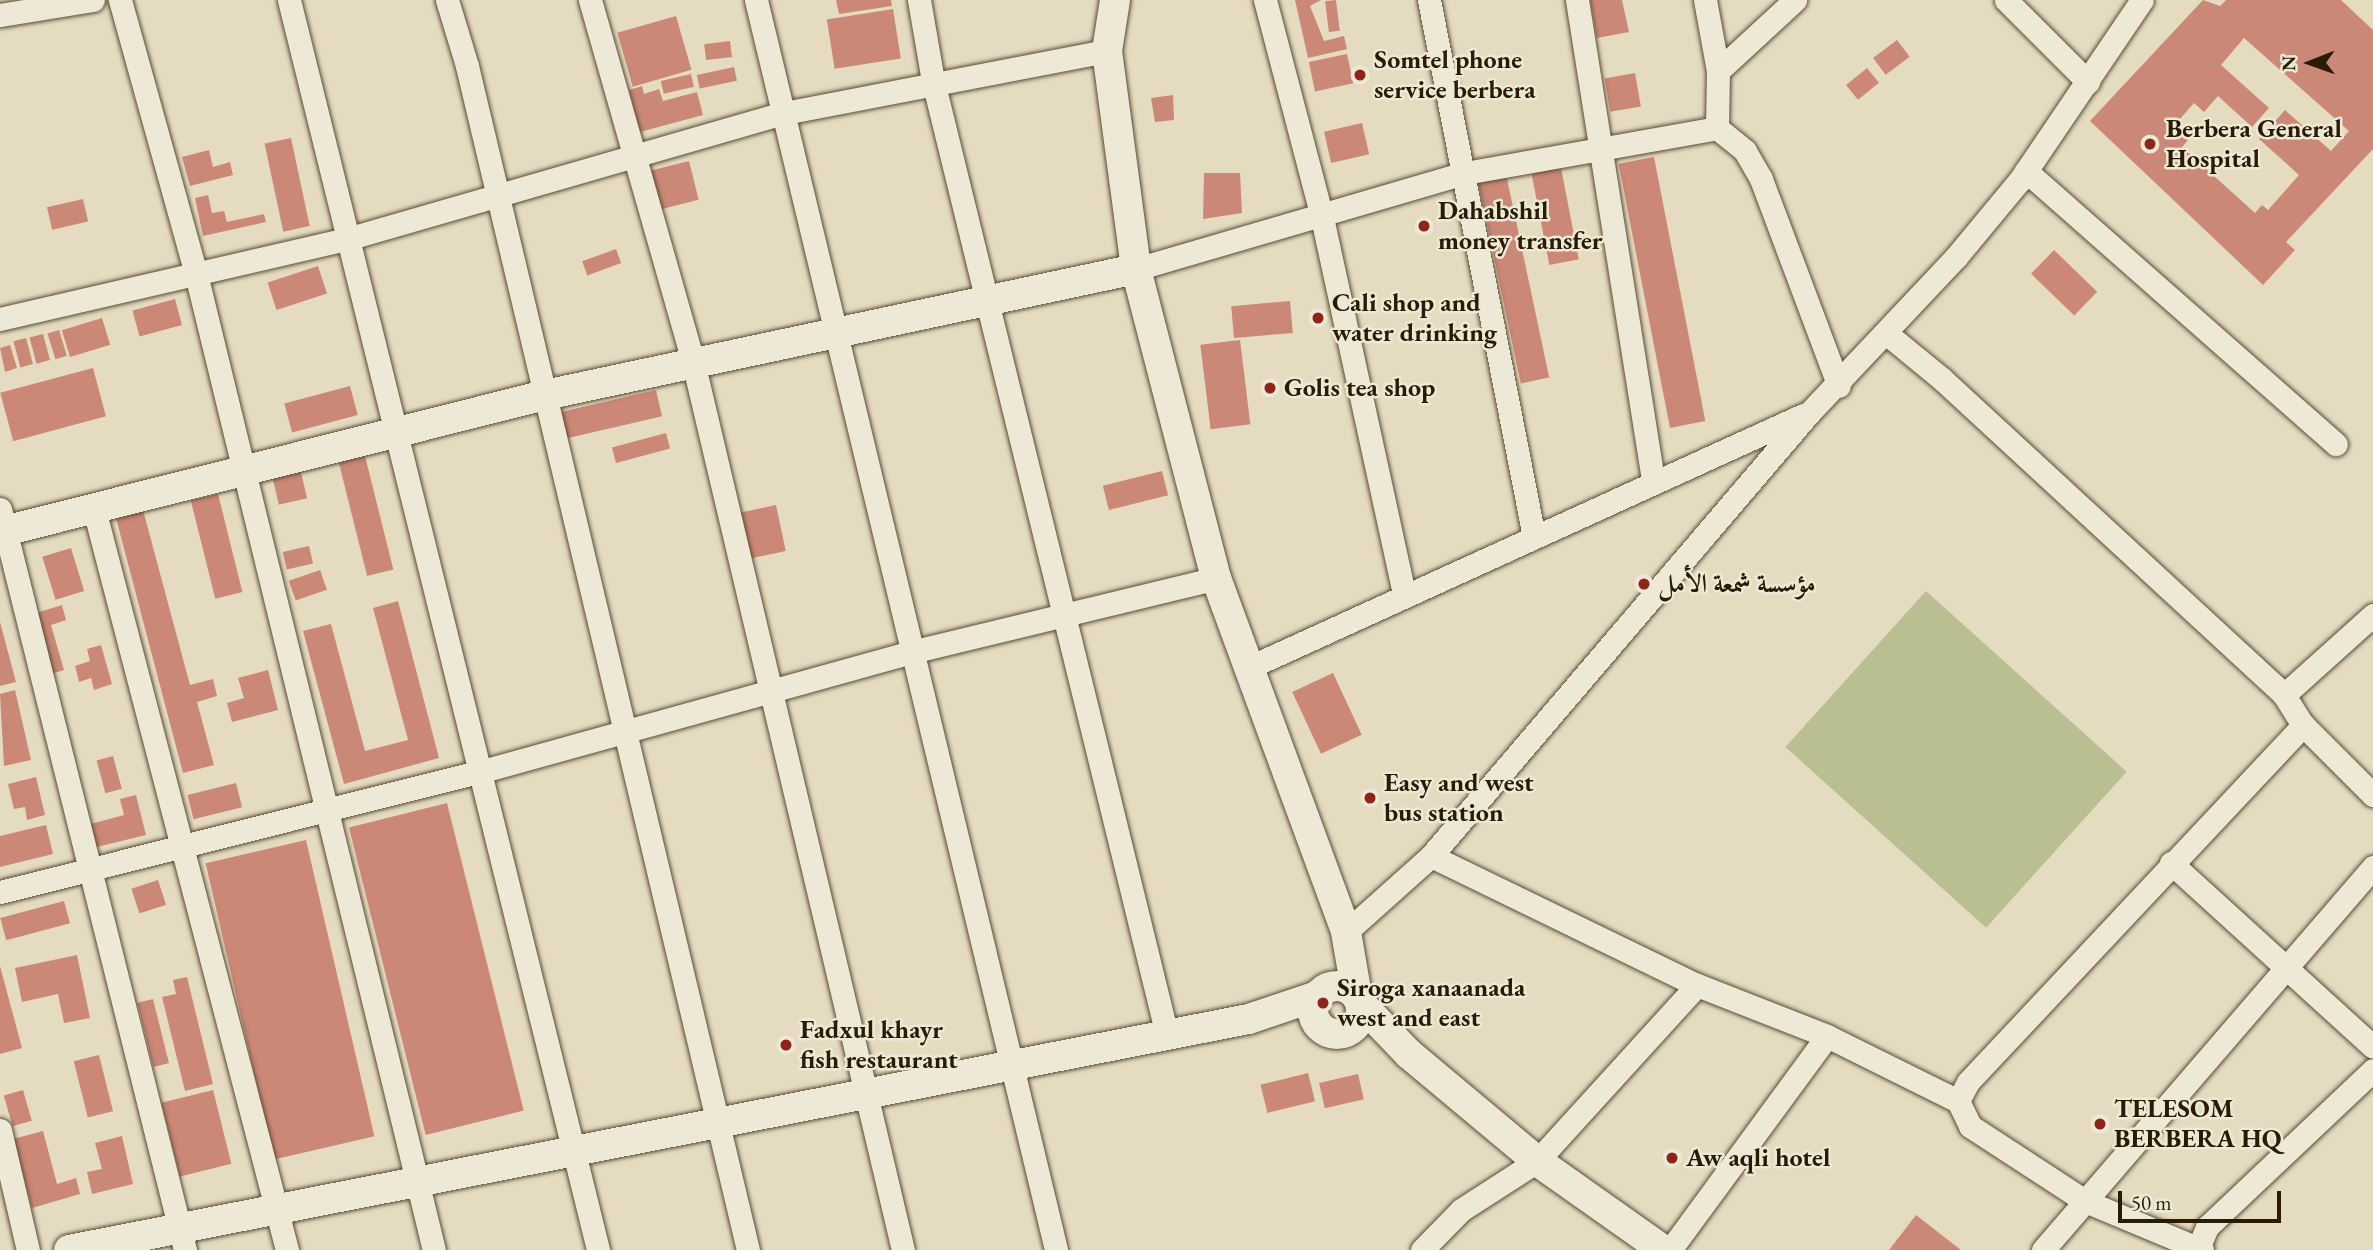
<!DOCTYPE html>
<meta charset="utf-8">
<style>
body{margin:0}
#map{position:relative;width:2373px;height:1250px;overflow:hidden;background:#e5dbc1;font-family:"EB Garamond",Amiri,serif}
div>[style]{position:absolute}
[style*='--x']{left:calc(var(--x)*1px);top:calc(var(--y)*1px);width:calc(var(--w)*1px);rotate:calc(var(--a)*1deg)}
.green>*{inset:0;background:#b9bf90;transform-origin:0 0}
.building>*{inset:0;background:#c87;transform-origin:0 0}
.roads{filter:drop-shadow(0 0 2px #594b34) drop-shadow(0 0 2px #594b34)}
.minor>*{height:23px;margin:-11.5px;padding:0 11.5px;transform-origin:11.5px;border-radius:11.5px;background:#eee8d7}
.tertiary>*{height:30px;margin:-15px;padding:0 15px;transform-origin:15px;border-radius:15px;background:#eee8d7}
.tertiary>.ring{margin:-15px;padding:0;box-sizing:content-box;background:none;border:30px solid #eee8d7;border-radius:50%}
.dots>*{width:19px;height:19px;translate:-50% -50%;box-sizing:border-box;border:4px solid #eee8d7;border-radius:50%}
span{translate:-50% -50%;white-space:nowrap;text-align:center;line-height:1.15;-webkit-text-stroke:5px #eee8d7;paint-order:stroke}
.poi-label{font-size:26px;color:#2a1b05;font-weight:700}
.left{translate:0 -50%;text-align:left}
.north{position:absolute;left:2275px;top:28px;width:70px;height:70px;-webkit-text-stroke:5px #eee8d7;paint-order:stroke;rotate:269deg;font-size:19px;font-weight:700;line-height:28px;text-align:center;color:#2a1b05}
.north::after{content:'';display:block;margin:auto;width:24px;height:32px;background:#2a1b05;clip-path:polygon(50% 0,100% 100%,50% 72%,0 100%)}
.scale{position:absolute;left:2118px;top:1191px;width:163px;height:32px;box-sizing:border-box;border:4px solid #2a1b05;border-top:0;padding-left:9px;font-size:21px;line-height:24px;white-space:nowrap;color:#2a1b05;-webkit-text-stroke:5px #eee8d7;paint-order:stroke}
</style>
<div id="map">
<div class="green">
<i style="left:1926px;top:591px;width:270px;height:210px;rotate:42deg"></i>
</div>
<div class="building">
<i style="clip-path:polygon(836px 0,891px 0,892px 6px,839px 14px)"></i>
<i style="clip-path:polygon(1295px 0,1321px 0,1310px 6px,1324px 41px,1344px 36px,1347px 49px,1308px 58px)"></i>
<i style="left:1336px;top:0;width:31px;height:11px;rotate:83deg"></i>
<i style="clip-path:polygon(1590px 0,1622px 0,1629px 32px,1597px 38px)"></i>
<i style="clip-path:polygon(evenodd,2203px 0,2220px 6px,2226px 0,2341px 0,2373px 30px,2373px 149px,2286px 242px,2295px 250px,2263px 285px,2090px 121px,2203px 0,2244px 38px,2349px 131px,2331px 151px,2285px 110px,2259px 139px,2299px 175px,2268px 210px,2262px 205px,2255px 213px,2182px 147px,2188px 140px,2173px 127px,2194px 103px,2204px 112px,2218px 96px,2252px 127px,2269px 108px,2221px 65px,2244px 38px)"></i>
<i style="left:893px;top:9px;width:50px;height:67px;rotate:81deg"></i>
<i style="left:676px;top:16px;width:56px;height:61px;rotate:74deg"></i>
<i style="left:1897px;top:40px;width:21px;height:30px;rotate:53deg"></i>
<i style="left:730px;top:41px;width:16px;height:26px;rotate:83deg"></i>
<i style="left:1347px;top:54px;width:30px;height:39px;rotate:78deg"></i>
<i style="left:734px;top:67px;width:14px;height:38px;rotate:78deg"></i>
<i style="left:1867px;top:68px;width:19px;height:27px;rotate:51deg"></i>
<i style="left:1635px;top:73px;width:34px;height:31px;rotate:80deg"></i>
<i style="left:691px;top:74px;width:13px;height:31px;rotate:77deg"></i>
<i style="clip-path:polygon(642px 86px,644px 94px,659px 89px,663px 101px,697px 92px,703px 115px,640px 132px,629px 90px)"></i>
<i style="clip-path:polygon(1173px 95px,1174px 120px,1155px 122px,1151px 98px)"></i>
<i style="left:1362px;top:123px;width:32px;height:39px;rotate:77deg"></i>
<i style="left:291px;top:138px;width:90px;height:27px;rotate:78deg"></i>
<i style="clip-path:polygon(209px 150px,213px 167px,230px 162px,233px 175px,190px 186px,182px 157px)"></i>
<i style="left:1654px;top:157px;width:269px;height:36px;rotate:79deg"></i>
<i style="left:689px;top:161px;width:40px;height:41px;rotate:76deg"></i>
<i style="left:1561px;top:168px;width:93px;height:30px;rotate:79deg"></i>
<i style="clip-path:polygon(1204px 173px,1240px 173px,1242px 213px,1203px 219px)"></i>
<i style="left:1506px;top:174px;width:208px;height:29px;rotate:78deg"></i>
<i style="clip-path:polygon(208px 195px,212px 213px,224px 211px,227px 222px,264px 214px,266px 222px,203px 236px,195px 198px)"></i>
<i style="left:83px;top:199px;width:23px;height:37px;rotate:77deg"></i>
<i style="left:616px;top:249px;width:15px;height:36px;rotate:70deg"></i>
<i style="left:2054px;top:250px;width:60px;height:33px;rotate:44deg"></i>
<i style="left:318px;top:266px;width:29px;height:53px;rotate:72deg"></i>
<i style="left:175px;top:299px;width:27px;height:44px;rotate:75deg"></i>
<i style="left:1290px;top:301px;width:32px;height:59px;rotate:85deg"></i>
<i style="left:102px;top:318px;width:28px;height:42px;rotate:73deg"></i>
<i style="left:59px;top:330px;width:27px;height:12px;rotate:73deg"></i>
<i style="left:43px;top:334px;width:27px;height:14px;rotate:75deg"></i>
<i style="left:26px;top:338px;width:27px;height:13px;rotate:75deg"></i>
<i style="left:1240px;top:340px;width:85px;height:40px;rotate:83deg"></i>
<i style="clip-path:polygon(10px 345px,17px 368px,5px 372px,0 348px)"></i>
<i style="left:93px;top:368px;width:50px;height:96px;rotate:75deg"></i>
<i style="left:350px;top:386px;width:30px;height:68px;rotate:75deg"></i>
<i style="left:656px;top:390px;width:27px;height:103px;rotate:77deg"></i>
<i style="left:666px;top:433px;width:16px;height:56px;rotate:75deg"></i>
<i style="left:365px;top:456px;width:117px;height:27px;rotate:76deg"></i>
<i style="left:1162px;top:471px;width:25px;height:61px;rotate:76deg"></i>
<i style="left:301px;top:472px;width:27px;height:29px;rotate:77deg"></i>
<i style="left:218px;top:494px;width:101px;height:28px;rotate:76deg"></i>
<i style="left:776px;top:505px;width:47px;height:36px;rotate:78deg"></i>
<i style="clip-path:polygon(143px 510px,190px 685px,213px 679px,217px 696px,197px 702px,214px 765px,183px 773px,116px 518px)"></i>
<i style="left:309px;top:546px;width:18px;height:27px;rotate:77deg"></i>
<i style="left:71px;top:548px;width:45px;height:30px;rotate:73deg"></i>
<i style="left:320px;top:570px;width:21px;height:33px;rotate:71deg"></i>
<i style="clip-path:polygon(398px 601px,439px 758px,344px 784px,303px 631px,331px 624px,365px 751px,408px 740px,373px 608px)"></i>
<i style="clip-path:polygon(62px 605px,66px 620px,51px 625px,64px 670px,51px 674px,33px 614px)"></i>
<i style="clip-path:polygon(0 622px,16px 682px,0 686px)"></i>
<i style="clip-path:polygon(101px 645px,112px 684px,94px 690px,91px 678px,79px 682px,75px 666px,90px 661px,87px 649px)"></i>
<i style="clip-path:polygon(268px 670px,278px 710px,232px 722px,227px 703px,244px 698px,238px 678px)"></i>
<i style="left:1333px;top:673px;width:68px;height:45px;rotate:65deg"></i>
<i style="clip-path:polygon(15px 690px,31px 760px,4px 766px,0 694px)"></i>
<i style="left:113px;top:756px;width:34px;height:17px;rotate:75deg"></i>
<i style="clip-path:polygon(36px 777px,45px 815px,27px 820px,25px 807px,14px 809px,8px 784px)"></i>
<i style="left:236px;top:783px;width:25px;height:50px;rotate:76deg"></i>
<i style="clip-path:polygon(136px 795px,146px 835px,93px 848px,87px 825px,124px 815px,120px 799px)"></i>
<i style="left:447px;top:803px;width:317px;height:101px;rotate:76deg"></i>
<i style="clip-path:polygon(46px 825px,53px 854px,0 867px,0 836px)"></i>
<i style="left:306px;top:840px;width:304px;height:103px;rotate:77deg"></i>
<i style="left:158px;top:880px;width:26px;height:28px;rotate:72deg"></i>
<i style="left:64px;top:901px;width:23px;height:66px;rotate:75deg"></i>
<i style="clip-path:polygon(77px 955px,90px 1018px,64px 1023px,58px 994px,22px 1002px,15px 968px)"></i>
<i style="clip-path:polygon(0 966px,22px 1048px,0 1054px)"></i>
<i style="clip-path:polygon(187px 977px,213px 1084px,185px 1091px,162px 997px,176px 994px,173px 980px)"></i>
<i style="left:153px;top:999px;width:66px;height:16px;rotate:76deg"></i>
<i style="left:99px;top:1055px;width:58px;height:26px;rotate:76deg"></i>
<i style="left:1308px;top:1073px;width:29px;height:49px;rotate:76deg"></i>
<i style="left:1358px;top:1074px;width:26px;height:40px;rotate:77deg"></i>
<i style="left:23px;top:1090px;width:32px;height:20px;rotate:74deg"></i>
<i style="left:213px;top:1090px;width:76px;height:53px;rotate:76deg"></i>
<i style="clip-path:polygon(43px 1131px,57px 1184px,76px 1178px,80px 1194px,32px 1208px,13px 1139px)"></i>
<i style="clip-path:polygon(122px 1136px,133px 1184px,92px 1194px,87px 1172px,102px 1169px,95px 1143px)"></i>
<i style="clip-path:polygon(1916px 1215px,1961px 1250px,1889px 1250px)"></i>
</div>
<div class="roads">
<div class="minor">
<i style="--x:120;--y:0;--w:284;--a:74.5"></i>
<i style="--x:196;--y:274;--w:1005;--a:76.3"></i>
<i style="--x:289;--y:0;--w:1288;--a:76.11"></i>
<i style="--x:447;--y:0;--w:69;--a:73.1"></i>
<i style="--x:467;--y:66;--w:1217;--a:76.65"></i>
<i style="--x:590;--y:0;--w:380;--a:74.1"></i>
<i style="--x:694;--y:366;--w:908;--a:76.7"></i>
<i style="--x:756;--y:0;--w:1285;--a:76.5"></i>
<i style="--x:919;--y:0;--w:82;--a:80.2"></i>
<i style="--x:933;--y:81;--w:982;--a:76.22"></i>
<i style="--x:1265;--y:0;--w:220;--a:75.3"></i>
<i style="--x:1321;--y:213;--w:391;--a:77.7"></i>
<i style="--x:1429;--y:0;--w:547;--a:78.94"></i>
<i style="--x:1577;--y:0;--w:487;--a:81"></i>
<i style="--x:1705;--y:0;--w:72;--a:79.6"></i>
<i style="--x:2006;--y:0;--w:116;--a:45"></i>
<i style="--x:0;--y:15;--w:94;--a:-9.2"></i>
<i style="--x:1717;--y:128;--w:57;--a:-89"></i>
<i style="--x:1718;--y:71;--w:105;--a:-42.7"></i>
<i style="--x:2026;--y:171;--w:413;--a:41.4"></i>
<i style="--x:1136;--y:269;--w:343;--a:-16.3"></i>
<i style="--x:1465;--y:173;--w:256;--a:-10.1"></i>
<i style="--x:1717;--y:128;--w:36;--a:39"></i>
<i style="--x:1745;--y:151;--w:32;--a:60"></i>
<i style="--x:1761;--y:179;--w:221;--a:69.4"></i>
<i style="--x:0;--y:319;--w:359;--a:-13"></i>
<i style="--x:350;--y:238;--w:452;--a:-16.1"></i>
<i style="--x:784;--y:113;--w:329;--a:-10.9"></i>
<i style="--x:1887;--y:334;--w:71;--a:39.3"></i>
<i style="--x:1942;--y:379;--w:466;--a:42.7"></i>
<i style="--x:2284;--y:695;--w:36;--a:58"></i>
<i style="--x:2303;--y:725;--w:99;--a:45"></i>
<i style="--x:0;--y:509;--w:764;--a:75.98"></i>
<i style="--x:94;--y:509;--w:766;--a:75.4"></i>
<i style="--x:1252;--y:666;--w:605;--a:-24.49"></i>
<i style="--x:2284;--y:695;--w:120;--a:-42"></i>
<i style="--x:1431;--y:856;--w:296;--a:25.9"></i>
<i style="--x:1697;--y:985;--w:140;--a:21.4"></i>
<i style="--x:1827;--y:1036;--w:146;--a:26.4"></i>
<i style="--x:1958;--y:1101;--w:28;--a:64"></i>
<i style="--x:1970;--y:1126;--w:137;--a:33.1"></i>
<i style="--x:2085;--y:1201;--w:127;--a:22.7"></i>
<i style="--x:2171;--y:863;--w:273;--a:42.3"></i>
<i style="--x:0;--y:892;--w:494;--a:-14.1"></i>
<i style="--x:479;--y:772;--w:448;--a:-15.5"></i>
<i style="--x:911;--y:652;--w:314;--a:-13.6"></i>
<i style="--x:1346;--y:932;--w:114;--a:-41.8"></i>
<i style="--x:1431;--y:856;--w:582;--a:-49.53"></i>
<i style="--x:1809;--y:413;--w:214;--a:-46.7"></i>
<i style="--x:1956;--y:257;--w:100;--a:-50.3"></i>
<i style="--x:2020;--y:180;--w:217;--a:-55.9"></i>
<i style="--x:1958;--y:1101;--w:21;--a:-62"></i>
<i style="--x:1968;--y:1082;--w:490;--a:-46.8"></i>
<i style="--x:0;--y:1130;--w:123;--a:76.9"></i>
<i style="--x:2199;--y:1246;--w:21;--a:-67"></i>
<i style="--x:2207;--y:1227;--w:228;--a:-43.4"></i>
<i style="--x:1422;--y:1250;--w:56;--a:-45.7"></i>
<i style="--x:1461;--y:1210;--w:90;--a:-32.8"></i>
<i style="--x:1537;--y:1161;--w:238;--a:-47.7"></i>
<i style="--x:1670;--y:1250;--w:265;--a:-53.7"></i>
<i style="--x:2043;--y:1250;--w:506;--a:-49.25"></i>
</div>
<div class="tertiary">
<i style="--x:1115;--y:0;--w:52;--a:98.9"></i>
<i style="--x:1107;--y:51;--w:220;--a:82.4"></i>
<i style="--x:1136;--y:269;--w:319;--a:75.5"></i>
<i style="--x:1216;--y:578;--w:377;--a:69.8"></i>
<i style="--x:1346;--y:932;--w:65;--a:80.2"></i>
<i style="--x:0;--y:532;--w:562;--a:-14.11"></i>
<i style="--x:545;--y:395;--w:604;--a:-12.04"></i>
<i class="ring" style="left:1313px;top:986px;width:18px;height:18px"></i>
<i style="--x:1361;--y:1004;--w:69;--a:46.2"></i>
<i style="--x:1409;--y:1054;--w:167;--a:39.9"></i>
<i style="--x:1537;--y:1161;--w:154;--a:35.2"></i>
<i style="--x:69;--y:1250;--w:1202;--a:-11.08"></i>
<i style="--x:1249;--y:1019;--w:72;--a:-18.7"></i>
</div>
</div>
<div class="dots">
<i style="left:1360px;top:75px;background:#8f2418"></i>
<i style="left:2150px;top:144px;background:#8f2418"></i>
<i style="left:1424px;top:226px;background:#8f2418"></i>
<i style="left:1318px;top:318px;background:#8f2418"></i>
<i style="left:1270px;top:388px;background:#8f2418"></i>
<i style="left:1644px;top:584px;background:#8f2418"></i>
<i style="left:1370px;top:798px;background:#8f2418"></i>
<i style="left:1323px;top:1003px;background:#8f2418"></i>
<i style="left:786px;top:1045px;background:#8f2418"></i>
<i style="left:2100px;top:1124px;background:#8f2418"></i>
<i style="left:1672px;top:1158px;background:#8f2418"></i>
</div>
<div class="poi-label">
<span class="left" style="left:1374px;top:75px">Somtel phone<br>service berbera</span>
<span class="left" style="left:2166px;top:144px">Berbera General<br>Hospital</span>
<span class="left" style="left:1438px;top:226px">Dahabshil<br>money transfer</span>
<span class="left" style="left:1332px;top:318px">Cali shop and<br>water drinking</span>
<span class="left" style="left:1284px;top:388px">Golis tea shop</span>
<span class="left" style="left:1658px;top:584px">مؤسسة شمعة الأمل</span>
<span class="left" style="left:1384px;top:798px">Easy and west<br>bus station</span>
<span class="left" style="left:1337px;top:1003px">Siroga xanaanada<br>west and east</span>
<span class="left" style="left:800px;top:1045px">Fadxul khayr<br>fish restaurant</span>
<span class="left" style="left:2114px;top:1124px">TELESOM<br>BERBERA HQ</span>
<span class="left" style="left:1686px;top:1158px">Aw aqli hotel</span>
</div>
<div class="north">N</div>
<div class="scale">50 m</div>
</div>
